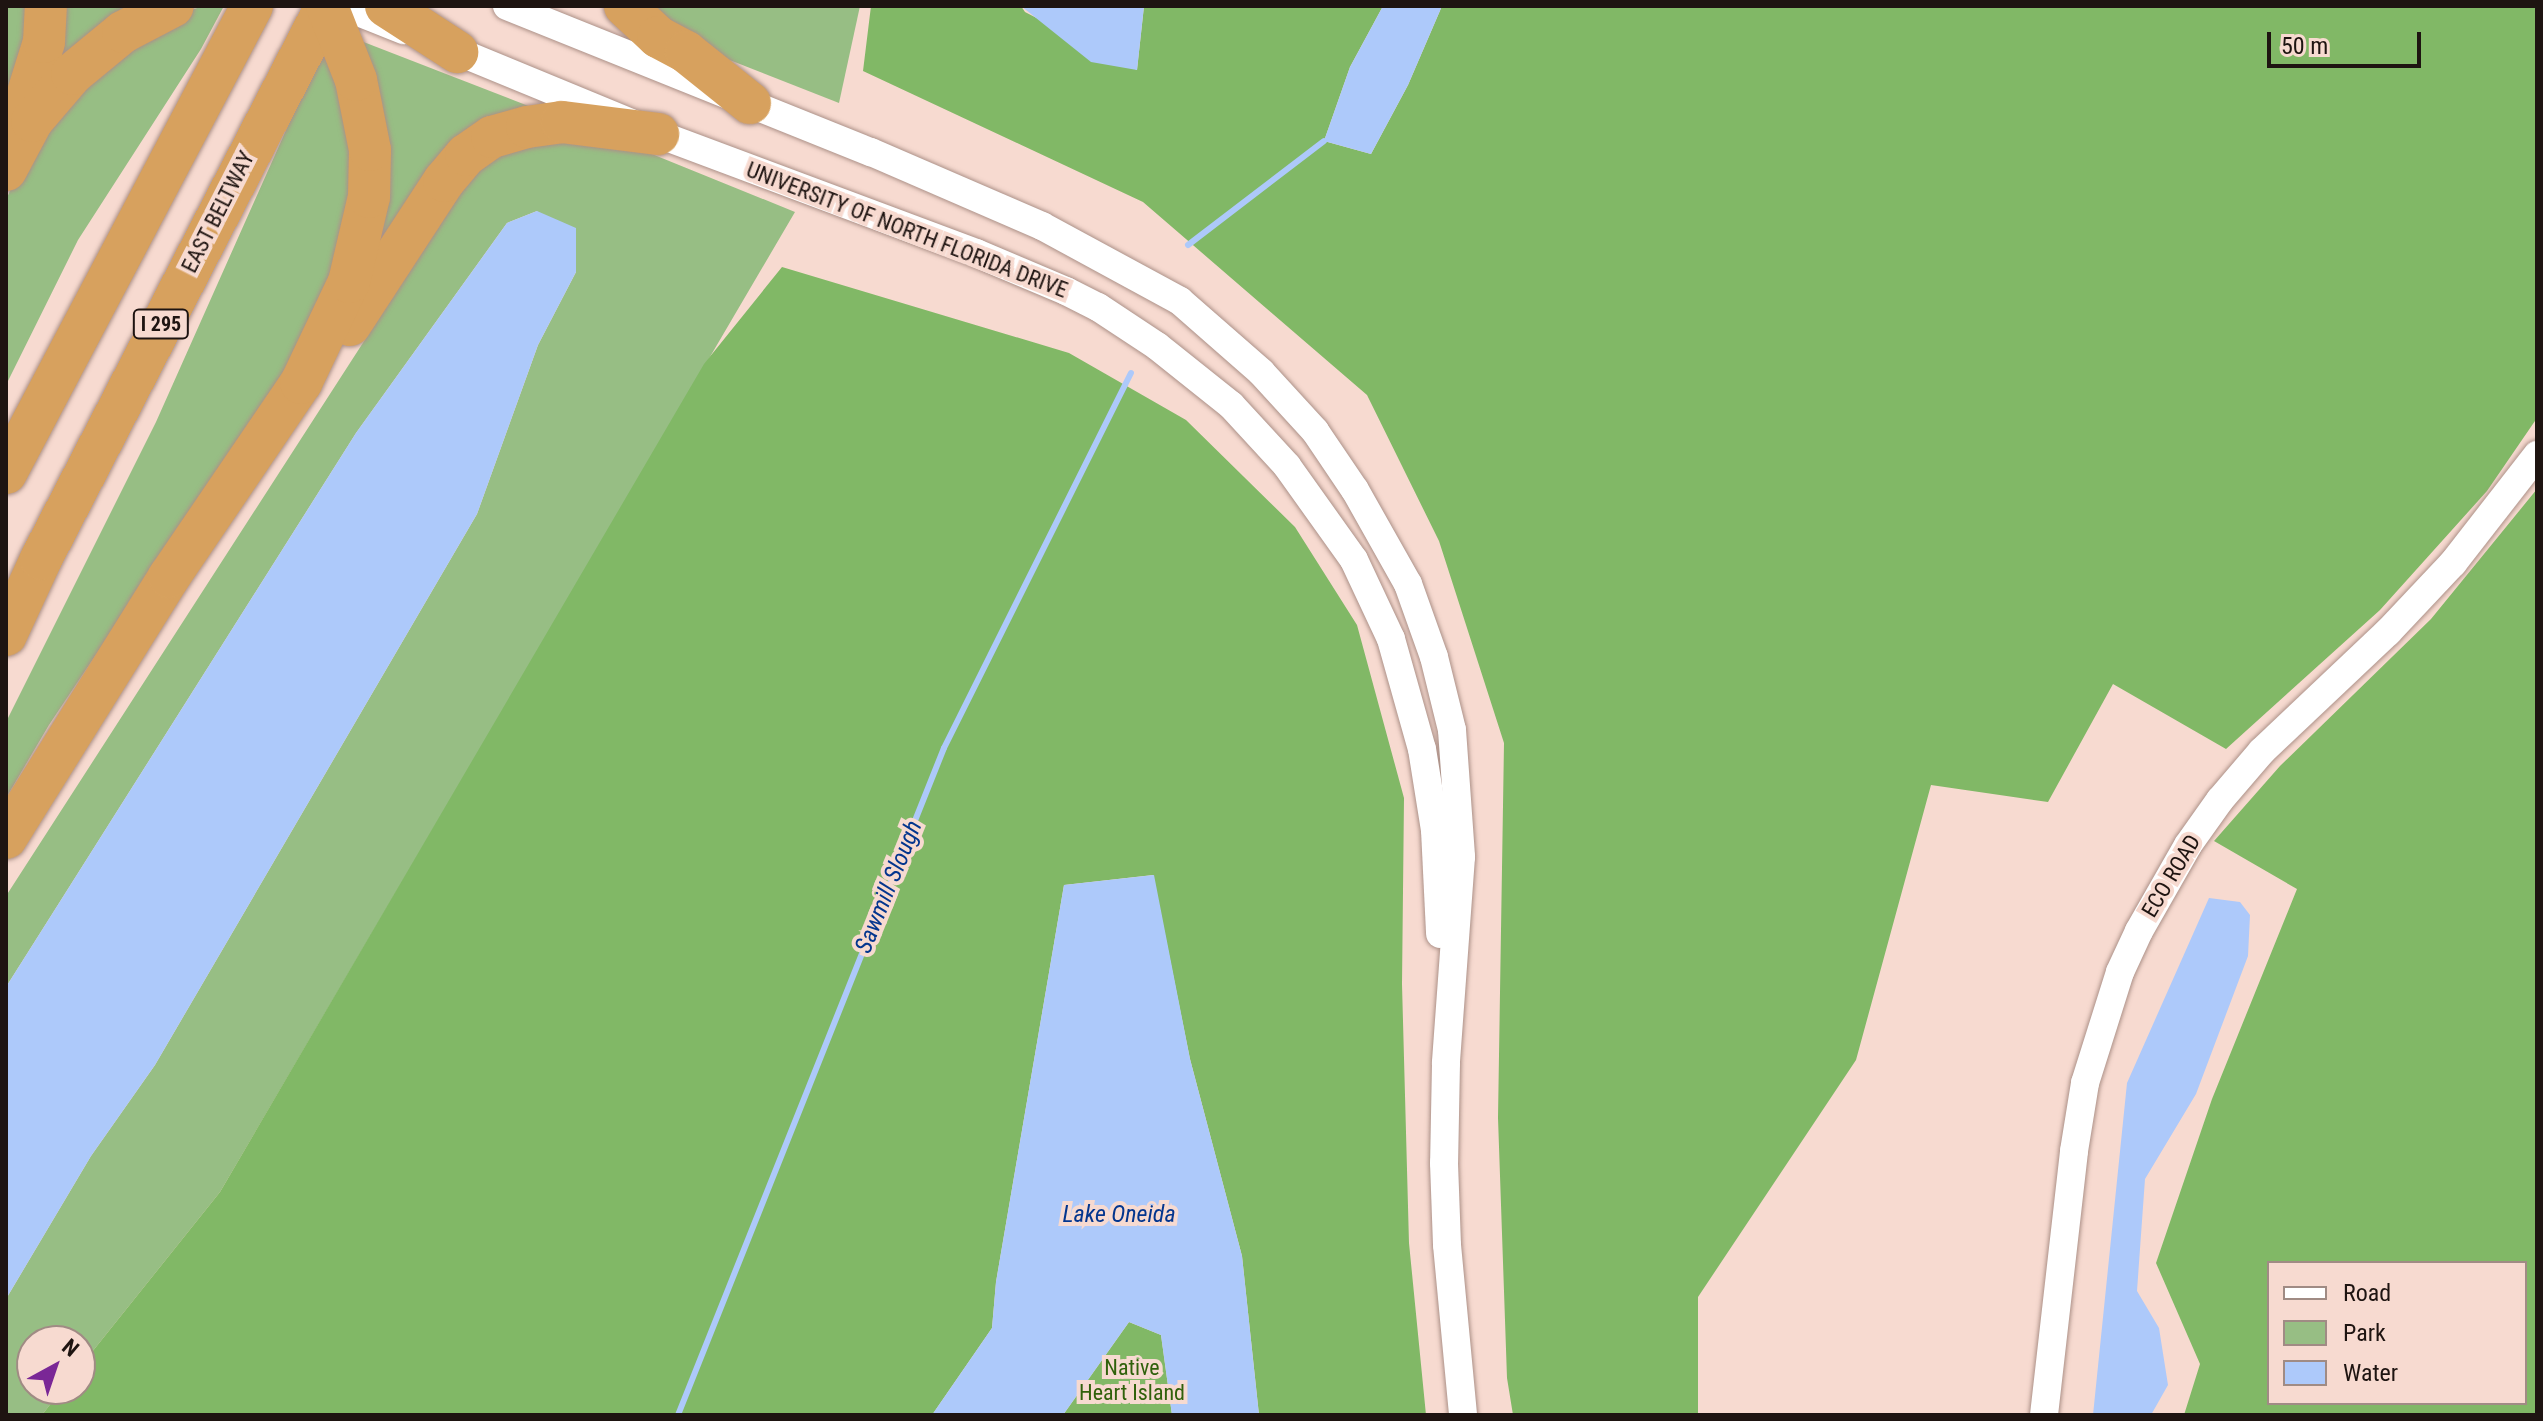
<!DOCTYPE html>
<style>
body{margin:0}
#map{position:relative;width:2543px;height:1421px;overflow:hidden;background:#f7dad0;font-family:"Roboto Condensed",sans-serif}
div>[style]{position:absolute}
[style*='--x']{left:calc(var(--x)*1px);top:calc(var(--y)*1px);width:calc(var(--w)*1px);rotate:calc(var(--a)*1deg)}
.green>*{inset:0;background:#97be84}
.forest>*{inset:0;background:#81b866}
.water>*{inset:0;background:#adc9fa}
.stream>*{height:6px;margin:-3px;padding:0 3px;transform-origin:3px;border-radius:3px;background:#adc9fa}
.roads{filter:drop-shadow(0 0 2px #ac9188) drop-shadow(0 0 2px #ac9188)}
.tertiary>*{height:28px;margin:-14px;padding:0 14px;transform-origin:14px;border-radius:14px;background:#fff}
.motorway>*{height:42px;margin:-21px;padding:0 21px;transform-origin:21px;border-radius:21px;background:#d7a15e}
span{translate:-50% -50%;white-space:nowrap;text-align:center;line-height:1.15;-webkit-text-stroke:8px #f7dad0;paint-order:stroke}
.shield-label span{padding:2px 6px;background:#f7dad0;border:2px solid;border-radius:6px;-webkit-text-stroke-width:0}
.shield-label{font-size:20px;color:#1e1411;font-weight:700}
.street-label{font-size:22px;color:#1e1411}
.park-label{font-size:22px;color:#30610b}
.water-label{font-size:24px;color:#03358e;font-style:italic}
.frame{position:absolute;inset:0;border:8px solid #1e1411;pointer-events:none}
.legend{position:absolute;left:2267px;top:1261px;width:260px;height:144px;box-sizing:border-box;background:#f7dad0;border:2px solid #a08b84;margin:0;padding:10px 14px;list-style:none;font-size:24px;color:#1e1411}
.legend li{display:flex;align-items:center;gap:16px;height:40px}
.legend b{width:40px;border:2px solid #a08b84}
.north{position:absolute;left:16px;top:1325px;width:80px;height:80px;box-sizing:border-box;background:#f7dad0;border:2px solid #a08b84;border-radius:50%;rotate:40deg;font-size:22px;font-weight:700;line-height:32px;text-align:center;color:#1e1411}
.north::after{content:'';display:block;margin:auto;width:28px;height:36px;background:#7a2796;clip-path:polygon(50% 0,100% 100%,50% 72%,0 100%)}
.scale{position:absolute;left:2267px;top:32px;width:154px;height:36px;box-sizing:border-box;border:4px solid #1e1411;border-top:0;padding-left:10px;font-size:24px;line-height:28px;white-space:nowrap;color:#1e1411;-webkit-text-stroke:6px #f7dad0;paint-order:stroke}
</style>
<div id="map">
<div class="green">
<i style="clip-path:polygon(6px 6px,36px 6px,6px 127px)"></i>
<i style="clip-path:polygon(55px 6px,138px 6px,66px 59px,50px 52px)"></i>
<i style="clip-path:polygon(203px 6px,224px 6px,201px 49px,78px 240px,6px 385px,6px 200px,22px 162px,77px 85px,188px 11px)"></i>
<i style="clip-path:polygon(634px 6px,860px 6px,839px 103px,681px 41px)"></i>
<i style="clip-path:polygon(361px 41px,531px 107px,371px 269px)"></i>
<i style="clip-path:polygon(330px 44px,352px 112px,348px 234px,305px 341px,49px 725px,6px 798px,6px 722px,156px 422px,299px 101px)"></i>
<i style="clip-path:polygon(610px 137px,795px 212px,220px 1192px,80px 1367px,80px 1341px,32px 1341px,32px 1389px,62px 1389px,42px 1415px,6px 1415px,6px 1299px,91px 1156px,155px 1065px,477px 514px,538px 345px,576px 272px,537px 211px,507px 223px,356px 433px,6px 987px,6px 896px,490px 146px)"></i>
</div>
<div class="forest">
<i style="clip-path:polygon(871px 6px,1021px 6px,1025px 12px,1137px 70px,1144px 6px,1383px 6px,1350px 67px,1324px 141px,1371px 154px,1408px 85px,1442px 6px,2537px 6px,2537px 418px,2487px 491px,2380px 610px,2226px 749px,2113px 684px,2048px 802px,1931px 785px,1856px 1060px,1698px 1297px,1698px 1415px,1513px 1415px,1507px 1378px,1498px 1118px,1504px 743px,1439px 541px,1367px 395px,1143px 202px,863px 71px)"></i>
<i style="clip-path:polygon(782px 267px,1069px 353px,1186px 420px,1295px 527px,1357px 625px,1404px 798px,1402px 984px,1409px 1243px,1426px 1415px,1259px 1415px,1242px 1256px,1190px 1059px,1153px 875px,1064px 885px,996px 1282px,992px 1328px,932px 1415px,42px 1415px,62px 1389px,80px 1389px,80px 1367px,220px 1192px,704px 364px)"></i>
<i style="clip-path:polygon(evenodd,2537px 489px,2537px 1415px,2184px 1415px,2200px 1364px,2156px 1263px,2212px 1099px,2297px 889px,2214px 841px,2280px 766px,2431px 619px,2537px 489px,2269px 1263px,2525px 1263px,2525px 1403px,2269px 1403px,2269px 1263px)"></i>
<i style="clip-path:polygon(1129px 1322px,1161px 1335px,1172px 1415px,1063px 1415px)"></i>
</div>
<div class="water">
<i style="clip-path:polygon(1021px 6px,1144px 6px,1137px 70px,1091px 62px)"></i>
<i style="clip-path:polygon(1383px 6px,1442px 6px,1408px 85px,1371px 154px,1324px 141px,1350px 67px)"></i>
<i style="clip-path:polygon(537px 211px,576px 228px,576px 272px,538px 345px,477px 514px,155px 1065px,91px 1156px,6px 1299px,6px 987px,356px 433px,507px 223px)"></i>
<i style="clip-path:polygon(1154px 875px,1190px 1059px,1242px 1256px,1259px 1415px,1172px 1415px,1161px 1335px,1129px 1322px,1063px 1415px,932px 1415px,992px 1328px,996px 1282px,1064px 885px)"></i>
<i style="clip-path:polygon(2209px 898px,2240px 902px,2250px 915px,2248px 956px,2196px 1094px,2145px 1179px,2137px 1291px,2159px 1328px,2168px 1385px,2151px 1415px,2093px 1415px,2127px 1083px)"></i>
</div>
<div class="stream">
<i style="--x:1188;--y:245;--w:171;--a:-37.4"></i>
<i style="--x:678;--y:1415;--w:718;--a:-68.26"></i>
<i style="--x:944;--y:748;--w:419;--a:-63.5"></i>
</div>
<div class="roads">
<div class="tertiary">
<i style="--x:343;--y:6;--w:65;--a:21.8"></i>
<i style="--x:507;--y:6;--w:392;--a:21.9"></i>
<i style="--x:871;--y:152;--w:186;--a:23.4"></i>
<i style="--x:1042;--y:226;--w:157;--a:28.5"></i>
<i style="--x:1180;--y:301;--w:108;--a:41.2"></i>
<i style="--x:1261;--y:372;--w:80;--a:47.5"></i>
<i style="--x:1315;--y:431;--w:71;--a:55.9"></i>
<i style="--x:1355;--y:490;--w:108;--a:60.6"></i>
<i style="--x:1408;--y:584;--w:77;--a:70.4"></i>
<i style="--x:1434;--y:657;--w:75;--a:76.1"></i>
<i style="--x:1452;--y:730;--w:127;--a:85.9"></i>
<i style="--x:1461;--y:857;--w:207;--a:94.2"></i>
<i style="--x:1446;--y:1063;--w:100;--a:91.1"></i>
<i style="--x:1444;--y:1163;--w:82;--a:87.9"></i>
<i style="--x:1447;--y:1245;--w:171;--a:84.6"></i>
<i style="--x:442;--y:45;--w:234;--a:22.4"></i>
<i style="--x:658;--y:134;--w:340;--a:20.5"></i>
<i style="--x:976;--y:253;--w:98;--a:22.9"></i>
<i style="--x:1066;--y:291;--w:36;--a:27"></i>
<i style="--x:1098;--y:307;--w:71;--a:33.5"></i>
<i style="--x:1157;--y:346;--w:95;--a:38.6"></i>
<i style="--x:1231;--y:405;--w:83;--a:47.4"></i>
<i style="--x:1287;--y:466;--w:115;--a:54.5"></i>
<i style="--x:1354;--y:560;--w:87;--a:64.9"></i>
<i style="--x:1391;--y:639;--w:114;--a:74.3"></i>
<i style="--x:1422;--y:749;--w:82;--a:80.9"></i>
<i style="--x:1435;--y:830;--w:104;--a:87.2"></i>
<i style="--x:2044;--y:1415;--w:266;--a:-83.5"></i>
<i style="--x:2074;--y:1151;--w:69;--a:-80.8"></i>
<i style="--x:2085;--y:1083;--w:116;--a:-72.5"></i>
<i style="--x:2120;--y:972;--w:45;--a:-65.1"></i>
<i style="--x:2139;--y:931;--w:99;--a:-60.3"></i>
<i style="--x:2188;--y:845;--w:55;--a:-54.6"></i>
<i style="--x:2220;--y:800;--w:65;--a:-49.4"></i>
<i style="--x:2262;--y:751;--w:173;--a:-43.4"></i>
<i style="--x:2388;--y:632;--w:95;--a:-46.7"></i>
<i style="--x:2453;--y:563;--w:137;--a:-52.1"></i>
</div>
<div class="motorway">
<i style="--x:386;--y:6;--w:85;--a:32.9"></i>
<i style="--x:625;--y:6;--w:45;--a:43.2"></i>
<i style="--x:658;--y:37;--w:32;--a:28"></i>
<i style="--x:686;--y:52;--w:82;--a:38.6"></i>
<i style="--x:17;--y:128;--w:90;--a:-72.6"></i>
<i style="--x:44;--y:42;--w:36;--a:-87"></i>
<i style="--x:6;--y:170;--w:55;--a:-62"></i>
<i style="--x:32;--y:121;--w:62;--a:-49.6"></i>
<i style="--x:72;--y:74;--w:66;--a:-39.5"></i>
<i style="--x:123;--y:32;--w:56;--a:-27.5"></i>
<i style="--x:350;--y:325;--w:172;--a:-56.9"></i>
<i style="--x:444;--y:181;--w:34;--a:-50"></i>
<i style="--x:466;--y:155;--w:32;--a:-35"></i>
<i style="--x:492;--y:137;--w:36;--a:-16"></i>
<i style="--x:527;--y:127;--w:35;--a:-8"></i>
<i style="--x:562;--y:122;--w:97;--a:7.1"></i>
<i style="--x:6;--y:473;--w:528;--a:-62.22"></i>
<i style="--x:6;--y:635;--w:84;--a:-65.3"></i>
<i style="--x:41;--y:559;--w:622;--a:-62.73"></i>
<i style="--x:6;--y:838;--w:308;--a:-58"></i>
<i style="--x:169;--y:577;--w:235;--a:-55.8"></i>
<i style="--x:301;--y:383;--w:112;--a:-64.6"></i>
<i style="--x:349;--y:282;--w:87;--a:-76.8"></i>
<i style="--x:369;--y:197;--w:47;--a:-88.8"></i>
<i style="--x:370;--y:150;--w:71;--a:-101.3"></i>
<i style="--x:356;--y:80;--w:79;--a:-111.4"></i>
</div>
</div>
<div class="shield-label">
<span style="left:161px;top:324px">I 295</span>
</div>
<div class="street-label">
<span style="left:218px;top:212px;rotate:-63deg">EAST BELTWAY</span>
<span style="left:907px;top:230px;rotate:21deg">UNIVERSITY OF NORTH FLORIDA DRIVE</span>
<span style="left:2171px;top:876px;rotate:-59deg">ECO ROAD</span>
</div>
<div class="park-label">
<span style="left:1132px;top:1380px">Native<br>Heart Island</span>
</div>
<div class="water-label">
<span style="left:889px;top:887px;rotate:-68deg">Sawmill Slough</span>
<span style="left:1119px;top:1215px">Lake Oneida</span>
</div>
<div class="frame"></div>
<ul class="legend">
<li><b style="height:10px;background:#fff"></b>Road</li>
<li><b style="height:22px;background:#97be84"></b>Park</li>
<li><b style="height:22px;background:#adc9fa"></b>Water</li>
</ul>
<div class="north">N</div>
<div class="scale">50 m</div>
</div>
